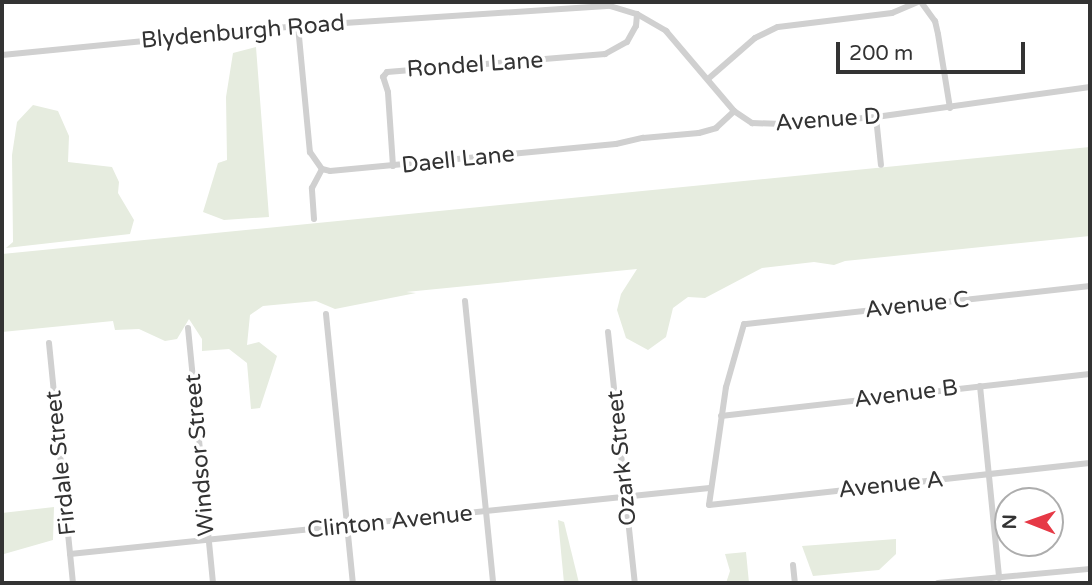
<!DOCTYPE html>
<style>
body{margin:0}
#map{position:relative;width:1092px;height:585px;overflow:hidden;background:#fff;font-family:"Varela Round",sans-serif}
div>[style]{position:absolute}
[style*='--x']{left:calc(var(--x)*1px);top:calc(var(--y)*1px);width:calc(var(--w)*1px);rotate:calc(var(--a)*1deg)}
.green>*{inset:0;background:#e6ecdf}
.minor>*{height:6px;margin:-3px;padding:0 3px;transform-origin:3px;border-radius:3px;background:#d0d0d0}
span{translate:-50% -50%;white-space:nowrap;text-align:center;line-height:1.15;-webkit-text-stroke:7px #fff;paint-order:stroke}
.street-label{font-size:23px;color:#333}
.frame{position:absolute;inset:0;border:4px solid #333;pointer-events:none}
.north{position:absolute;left:994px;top:487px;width:70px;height:70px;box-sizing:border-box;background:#fff;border:2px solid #adadad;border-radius:50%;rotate:271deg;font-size:19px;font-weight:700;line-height:28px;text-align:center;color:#333}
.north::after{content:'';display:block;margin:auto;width:24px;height:32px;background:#e63946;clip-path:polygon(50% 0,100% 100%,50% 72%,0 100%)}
.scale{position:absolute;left:836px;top:42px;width:189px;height:32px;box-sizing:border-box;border:4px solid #333;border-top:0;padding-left:9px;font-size:21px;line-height:24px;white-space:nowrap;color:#333;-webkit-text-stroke:5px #fff;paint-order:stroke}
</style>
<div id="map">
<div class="green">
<i style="clip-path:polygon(256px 47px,269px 217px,224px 220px,203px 212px,218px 163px,227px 160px,226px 97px,233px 53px)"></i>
<i style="clip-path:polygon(33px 105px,58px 111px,69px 136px,68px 162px,112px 167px,119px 182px,118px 193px,134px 220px,130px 234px,6px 248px,13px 242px,12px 155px,17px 122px)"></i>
<i style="clip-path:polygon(1090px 147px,1090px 236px,845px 261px,834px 265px,814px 262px,762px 268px,705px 298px,688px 297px,673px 308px,666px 337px,648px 350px,626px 338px,617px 310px,621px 294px,637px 269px,406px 292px,416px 293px,335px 309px,316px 301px,263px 306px,250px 315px,247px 345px,259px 342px,277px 356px,260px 408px,251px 409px,247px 363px,229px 349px,202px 351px,202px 339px,189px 319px,177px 339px,165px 341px,139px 329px,115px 330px,113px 321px,2px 332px,2px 254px)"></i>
<i style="clip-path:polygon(54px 507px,53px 540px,4px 554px,2px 559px,2px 513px)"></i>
<i style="clip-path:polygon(558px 520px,564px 522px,579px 583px,564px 583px)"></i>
<i style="clip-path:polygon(896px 539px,896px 554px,879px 570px,813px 576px,802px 546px)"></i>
<i style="clip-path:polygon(746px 552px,749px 583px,726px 583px,730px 571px,725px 554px)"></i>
</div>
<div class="minor">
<i style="--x:921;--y:2;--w:24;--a:54"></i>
<i style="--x:935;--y:21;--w:13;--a:77"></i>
<i style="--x:938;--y:34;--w:75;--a:80.8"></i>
<i style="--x:298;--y:26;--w:127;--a:84.6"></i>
<i style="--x:310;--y:152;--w:21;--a:55"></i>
<i style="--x:322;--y:169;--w:8;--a:14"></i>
<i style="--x:330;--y:171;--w:287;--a:-5.4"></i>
<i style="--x:616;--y:144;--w:28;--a:-13"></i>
<i style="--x:643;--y:138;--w:56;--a:-5.1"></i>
<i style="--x:699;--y:133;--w:18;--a:-16"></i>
<i style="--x:716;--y:128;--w:25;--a:-43"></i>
<i style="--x:2;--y:55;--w:297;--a:-5.6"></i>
<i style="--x:298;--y:26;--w:313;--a:-3.7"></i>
<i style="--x:610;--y:6;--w:28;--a:17"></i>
<i style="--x:637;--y:14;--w:34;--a:30"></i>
<i style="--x:666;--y:31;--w:105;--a:49.6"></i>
<i style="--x:734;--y:111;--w:22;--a:34"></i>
<i style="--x:752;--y:123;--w:38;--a:2"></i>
<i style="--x:790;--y:124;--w:86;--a:-4.7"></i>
<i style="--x:876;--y:117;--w:216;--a:-8"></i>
<i style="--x:708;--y:79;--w:62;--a:-41.1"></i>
<i style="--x:755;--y:38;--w:25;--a:-26"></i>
<i style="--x:778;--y:27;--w:115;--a:-7"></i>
<i style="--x:892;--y:13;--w:28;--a:-23"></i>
<i style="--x:876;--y:117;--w:48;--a:84.1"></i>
<i style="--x:393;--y:166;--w:74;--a:-93.9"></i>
<i style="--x:388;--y:92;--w:16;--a:-108"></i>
<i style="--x:383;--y:77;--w:6;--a:-51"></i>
<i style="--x:387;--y:72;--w:219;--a:-4.7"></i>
<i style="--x:605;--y:54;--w:25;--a:-29"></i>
<i style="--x:627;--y:42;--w:18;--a:-61"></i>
<i style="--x:636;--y:26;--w:12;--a:-85"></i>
<i style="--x:314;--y:219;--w:31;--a:-94"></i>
<i style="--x:312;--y:188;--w:21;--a:-62"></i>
<i style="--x:1090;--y:286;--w:348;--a:173.7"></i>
<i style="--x:744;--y:324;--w:66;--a:105.9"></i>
<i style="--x:726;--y:387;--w:119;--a:98.2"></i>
<i style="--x:709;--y:505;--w:383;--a:-6.3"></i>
<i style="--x:465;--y:301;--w:283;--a:84.3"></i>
<i style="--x:326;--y:314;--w:270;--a:84.3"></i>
<i style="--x:188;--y:328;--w:256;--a:84.4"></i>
<i style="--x:608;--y:332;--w:252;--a:83.9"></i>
<i style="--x:49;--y:343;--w:241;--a:84.3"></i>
<i style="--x:980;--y:386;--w:193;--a:84.3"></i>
<i style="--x:721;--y:416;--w:371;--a:-6.5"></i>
<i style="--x:70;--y:554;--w:643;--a:-5.89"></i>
<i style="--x:793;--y:565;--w:18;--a:84"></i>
<i style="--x:938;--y:583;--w:153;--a:-5.3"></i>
</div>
<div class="street-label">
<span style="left:243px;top:32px;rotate:-5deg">Blydenburgh Road</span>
<span style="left:475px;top:65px;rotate:-4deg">Rondel Lane</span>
<span style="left:828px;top:120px;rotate:-4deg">Avenue D</span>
<span style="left:458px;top:160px;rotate:-6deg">Daell Lane</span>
<span style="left:917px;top:305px;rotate:-6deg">Avenue C</span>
<span style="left:906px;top:394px;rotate:-7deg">Avenue B</span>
<span style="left:200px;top:455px;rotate:-95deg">Windsor Street</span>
<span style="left:622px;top:458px;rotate:-96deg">Ozark Street</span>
<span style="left:61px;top:463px;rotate:-96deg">Firdale Street</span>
<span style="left:891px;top:485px;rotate:-6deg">Avenue A</span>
<span style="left:390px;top:522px;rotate:-6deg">Clinton Avenue</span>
</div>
<div class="frame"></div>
<div class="north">N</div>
<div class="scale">200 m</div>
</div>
